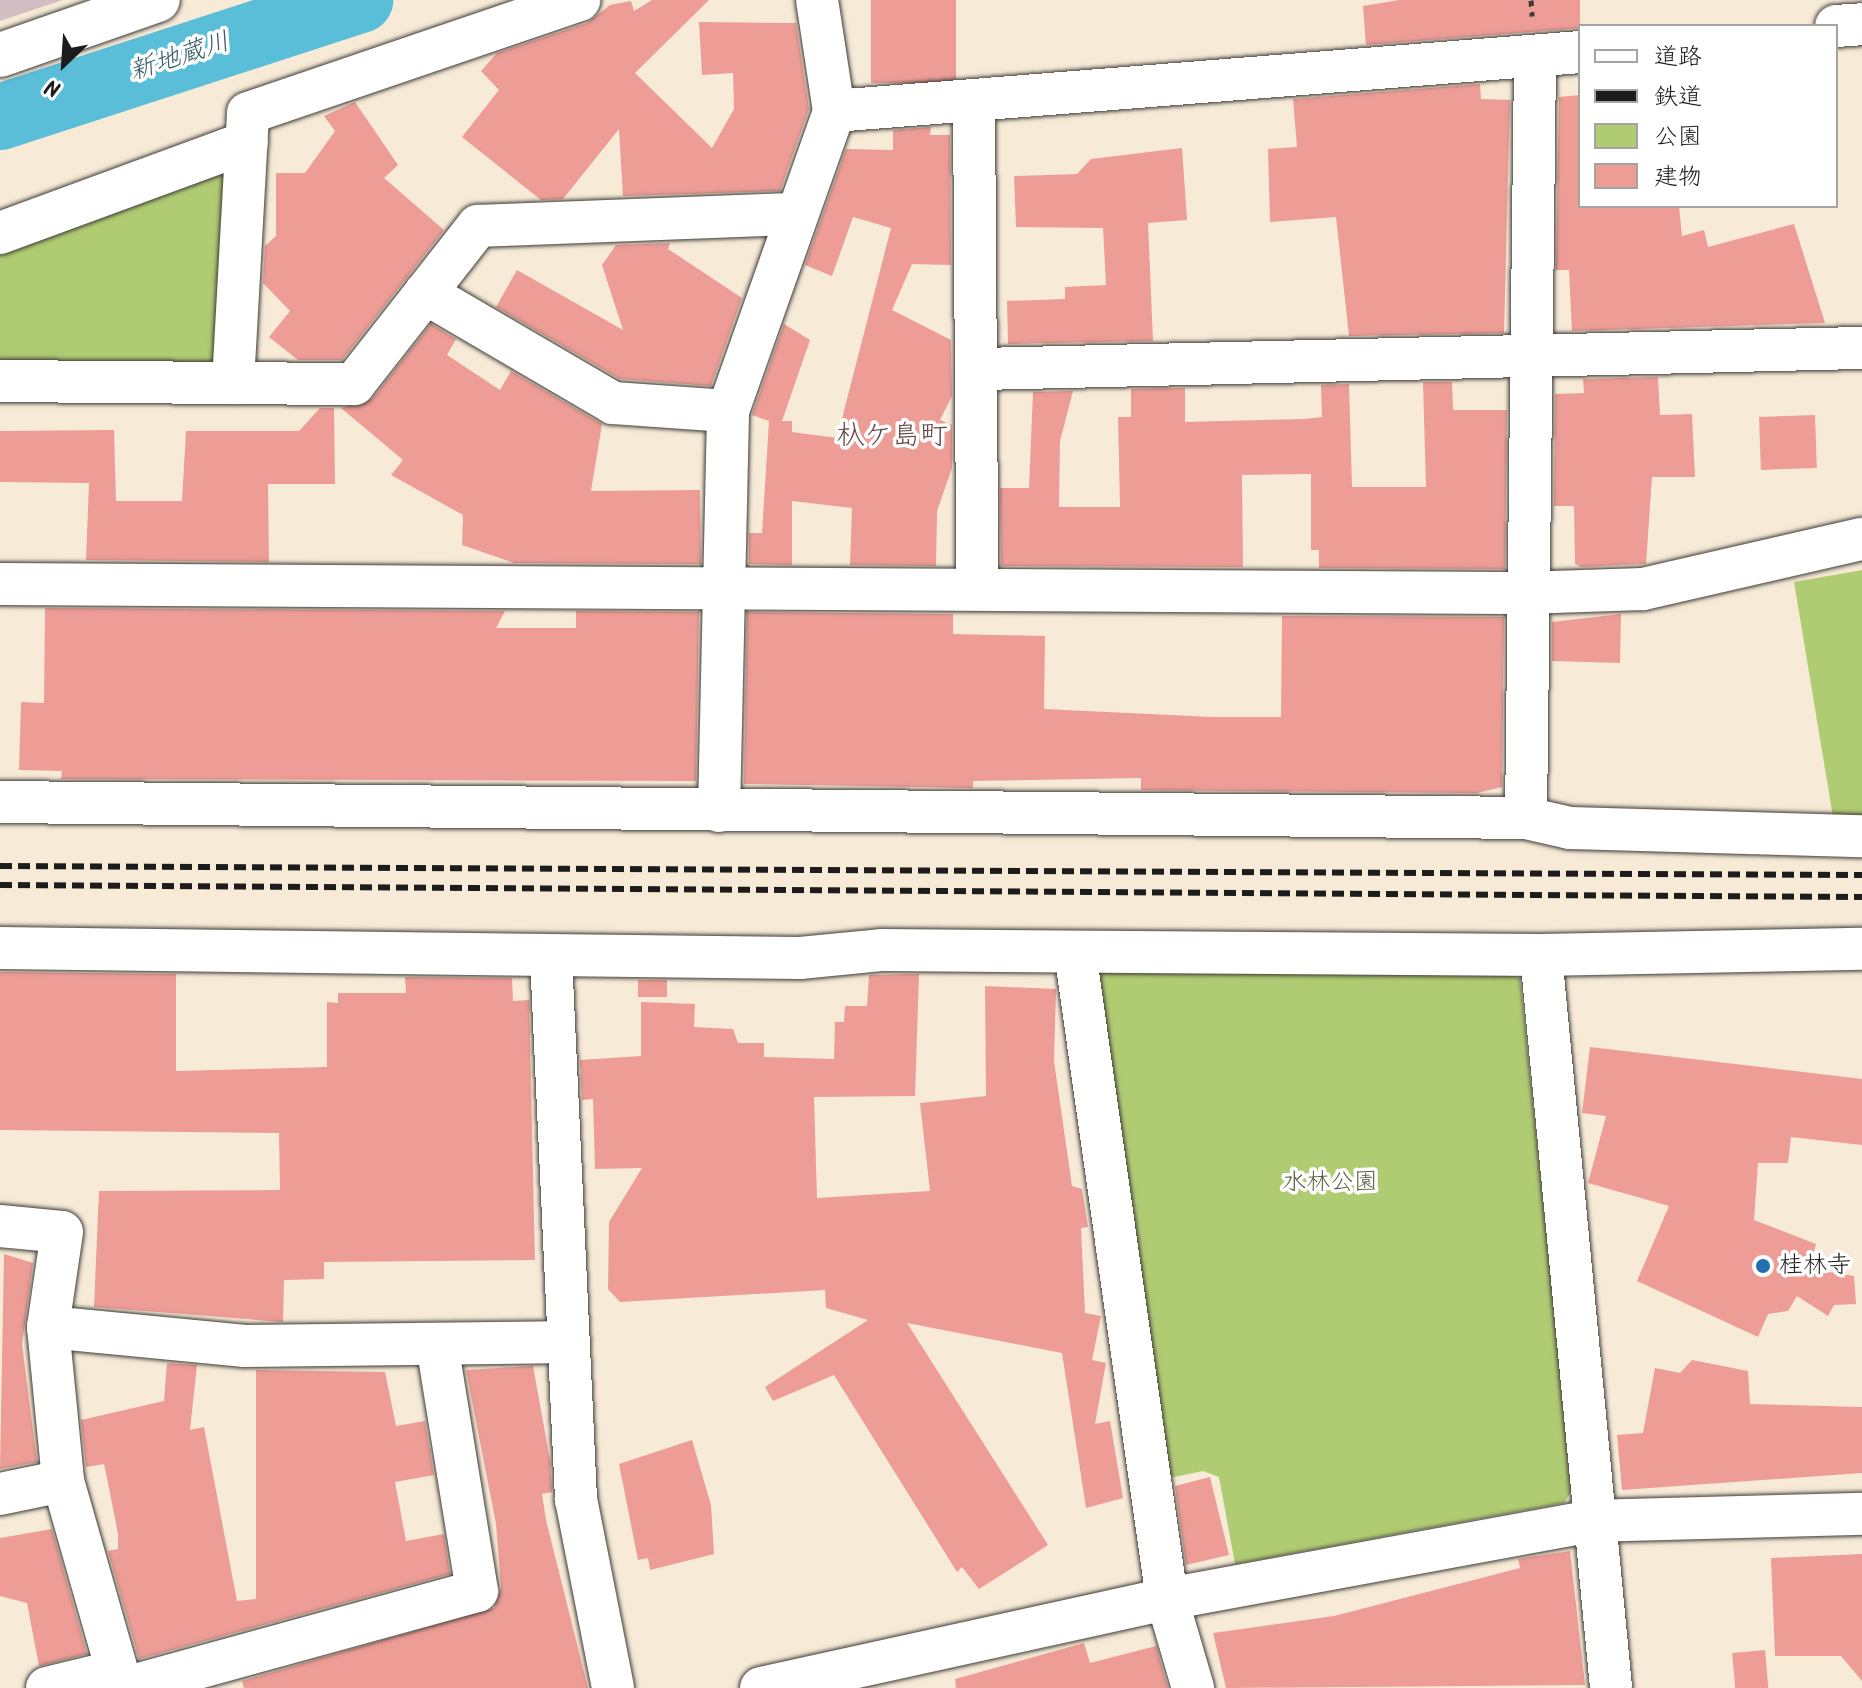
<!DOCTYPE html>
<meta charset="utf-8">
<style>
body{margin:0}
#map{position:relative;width:1862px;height:1688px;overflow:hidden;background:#f7ebd7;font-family:Kalam,"Klee One",sans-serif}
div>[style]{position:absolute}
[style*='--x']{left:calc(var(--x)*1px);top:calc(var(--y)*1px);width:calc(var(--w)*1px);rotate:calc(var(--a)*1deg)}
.industrial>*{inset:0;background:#d2bec2}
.green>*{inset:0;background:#b0cc73}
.river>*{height:66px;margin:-33px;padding:0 33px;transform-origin:33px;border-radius:33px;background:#5abed8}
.building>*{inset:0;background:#ed9d96;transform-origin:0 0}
.path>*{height:5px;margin-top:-2.5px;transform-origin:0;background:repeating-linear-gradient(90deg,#3d3b38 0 6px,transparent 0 12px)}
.roads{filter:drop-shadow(0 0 2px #3d3b38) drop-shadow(0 0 2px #3d3b38)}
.minor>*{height:42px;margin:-21px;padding:0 21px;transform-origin:21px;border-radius:21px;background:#fff}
.tertiary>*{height:44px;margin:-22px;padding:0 22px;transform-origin:22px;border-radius:22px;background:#fff}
.rail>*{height:6px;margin-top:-3px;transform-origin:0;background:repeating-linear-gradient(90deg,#1c1c1c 0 12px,transparent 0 18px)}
.dots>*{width:22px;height:22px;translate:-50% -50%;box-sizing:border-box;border:4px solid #fff;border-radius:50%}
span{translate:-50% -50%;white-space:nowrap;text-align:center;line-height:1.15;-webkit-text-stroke:7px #fff;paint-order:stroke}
.park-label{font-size:24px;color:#57623f}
.poi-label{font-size:24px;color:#1c1c1c}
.left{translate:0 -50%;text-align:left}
.water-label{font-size:26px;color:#355d67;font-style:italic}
.quarter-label{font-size:28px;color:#654947}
.legend{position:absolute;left:1578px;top:24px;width:260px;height:184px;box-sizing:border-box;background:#fff;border:2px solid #a4a4a4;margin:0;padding:10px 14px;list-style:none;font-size:24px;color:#1c1c1c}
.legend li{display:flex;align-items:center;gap:16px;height:40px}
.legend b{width:40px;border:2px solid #a4a4a4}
.north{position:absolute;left:24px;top:24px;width:80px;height:80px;-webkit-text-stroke:6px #fff;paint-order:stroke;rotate:205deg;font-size:22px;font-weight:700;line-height:32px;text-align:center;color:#1c1c1c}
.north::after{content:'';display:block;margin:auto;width:28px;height:36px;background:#1c1c1c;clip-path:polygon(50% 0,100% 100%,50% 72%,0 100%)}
</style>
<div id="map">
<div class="industrial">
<i style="clip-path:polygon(0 0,63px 0,0 21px)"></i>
</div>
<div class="green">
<i style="clip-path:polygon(210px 167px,234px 183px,215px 366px,0 367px,0 244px)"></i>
<i style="clip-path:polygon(1862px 570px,1862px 817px,1833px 817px,1794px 582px)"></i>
<i style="clip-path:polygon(1102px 964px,1503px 968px,1520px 979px,1573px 1489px,1564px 1503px,1235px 1564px,1219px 1477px,1203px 1471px,1159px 1480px,1090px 976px)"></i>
</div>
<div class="river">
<i style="--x:0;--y:117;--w:379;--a:-18"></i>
</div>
<div class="building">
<i style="clip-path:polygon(652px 0,709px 0,635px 73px,712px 148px,734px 109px,733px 73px,702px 75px,699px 22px,796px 23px,809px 109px,780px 191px,623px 196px,619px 129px,563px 199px,541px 200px,462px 137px,499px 90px,481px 71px,497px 53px,587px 23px,610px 5px,631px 1px,634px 11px)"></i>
<i style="left:871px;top:0;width:85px;height:83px"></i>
<i style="clip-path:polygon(1399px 0,1580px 0,1580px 28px,1366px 45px,1363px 6px)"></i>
<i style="clip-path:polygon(1480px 84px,1481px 99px,1510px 100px,1504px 333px,1349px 336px,1336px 217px,1270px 222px,1268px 149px,1297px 147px,1293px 99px)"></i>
<i style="clip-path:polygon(1580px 95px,1580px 206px,1679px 206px,1682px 236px,1704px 230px,1708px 247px,1794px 224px,1825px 323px,1572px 331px,1569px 270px,1556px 270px,1559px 97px)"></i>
<i style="clip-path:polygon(355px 102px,398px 165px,384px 178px,444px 230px,342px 360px,298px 360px,269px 337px,290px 311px,263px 283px,265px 246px,276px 236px,276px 173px,305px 173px,335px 131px,324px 116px)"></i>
<i style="clip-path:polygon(931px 127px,930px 135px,950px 135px,951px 265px,912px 264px,892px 310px,951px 340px,952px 396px,940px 420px,952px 425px,952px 468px,937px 511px,936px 566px,850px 565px,852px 508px,792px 501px,792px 565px,749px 564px,749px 533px,762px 533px,769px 421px,752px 415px,784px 324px,810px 340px,782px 421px,792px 421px,792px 432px,837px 438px,891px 228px,853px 217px,832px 276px,805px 265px,846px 149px,893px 150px,893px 130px)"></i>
<i style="clip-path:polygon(1182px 148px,1187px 220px,1148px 223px,1153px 341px,1008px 344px,1007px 301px,1065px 299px,1065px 287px,1106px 285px,1103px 228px,1016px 227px,1014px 176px,1077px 174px,1091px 159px)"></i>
<i style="clip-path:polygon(670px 243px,668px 249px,742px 298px,711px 386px,620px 379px,496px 307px,517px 270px,623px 330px,602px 265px,616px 245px)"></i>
<i style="clip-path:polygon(431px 324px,456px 339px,447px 355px,500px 390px,511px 371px,602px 424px,591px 491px,700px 490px,701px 564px,514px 563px,462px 545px,463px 515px,391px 475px,403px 460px,341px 408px,372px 399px)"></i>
<i style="clip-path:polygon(1658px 377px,1660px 415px,1692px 414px,1695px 477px,1652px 477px,1646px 564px,1581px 567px,1575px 564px,1574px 506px,1554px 506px,1555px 394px,1584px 393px,1583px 379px)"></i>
<i style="clip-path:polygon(1423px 382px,1452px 382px,1453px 410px,1507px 410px,1505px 569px,1319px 568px,1319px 550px,1311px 550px,1311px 474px,1242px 475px,1243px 567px,1001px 566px,1000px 488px,1029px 488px,1033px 392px,1073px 391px,1060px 441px,1059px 507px,1120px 507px,1118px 417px,1131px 417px,1131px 389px,1185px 388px,1185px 422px,1304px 419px,1322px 417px,1321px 385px,1349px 384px,1352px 487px,1426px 487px)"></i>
<i style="clip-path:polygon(320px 408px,334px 408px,335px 484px,268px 484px,269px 562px,86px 560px,89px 483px,0 482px,0 431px,114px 430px,116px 501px,182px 501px,186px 431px,299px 431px)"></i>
<i style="left:1815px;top:415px;width:53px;height:56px;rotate:88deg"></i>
<i style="clip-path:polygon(45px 608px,505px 611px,496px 628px,576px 628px,576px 611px,699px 612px,696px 781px,61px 779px,62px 771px,19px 770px,21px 702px,44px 703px)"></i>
<i style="clip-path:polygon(747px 612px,953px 614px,953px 634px,1045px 636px,1044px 709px,1212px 717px,1281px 717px,1282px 616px,1504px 617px,1502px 787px,1477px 793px,1141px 790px,1141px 778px,973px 781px,973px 788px,744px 784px)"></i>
<i style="clip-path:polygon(1621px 614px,1620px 663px,1552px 661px,1552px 622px)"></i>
<i style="clip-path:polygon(0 972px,176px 974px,176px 1071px,327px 1067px,327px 1002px,338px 1003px,338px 993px,406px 993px,405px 977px,512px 978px,513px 1001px,529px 1000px,535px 1260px,324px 1262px,324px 1279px,284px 1280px,283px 1322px,94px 1307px,99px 1191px,280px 1190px,279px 1133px,0 1130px)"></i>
<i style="clip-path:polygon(919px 974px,915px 1096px,814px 1097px,817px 1198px,930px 1191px,920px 1103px,986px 1096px,985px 986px,1056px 989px,1054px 1061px,1072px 1186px,1082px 1189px,1088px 1227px,1081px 1228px,1085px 1313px,1101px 1316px,1092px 1360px,1106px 1363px,1095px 1424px,1110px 1421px,1123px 1498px,1086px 1508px,1062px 1353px,907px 1323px,1048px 1545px,979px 1589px,962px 1567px,957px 1572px,834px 1375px,773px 1401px,765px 1387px,868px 1320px,826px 1308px,825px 1290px,620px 1302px,608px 1289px,609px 1222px,642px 1168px,595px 1169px,593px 1099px,582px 1100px,580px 1060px,641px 1056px,641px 1002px,695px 1004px,694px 1027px,733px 1029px,738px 1043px,764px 1043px,764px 1057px,834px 1059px,835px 1022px,844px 1022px,845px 1006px,867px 1006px,869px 975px)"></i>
<i style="left:638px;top:980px;width:29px;height:17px"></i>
<i style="clip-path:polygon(1590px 1047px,1862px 1079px,1862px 1145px,1791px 1137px,1788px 1163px,1758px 1163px,1754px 1220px,1816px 1244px,1809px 1269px,1854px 1276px,1856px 1304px,1834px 1305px,1828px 1316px,1797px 1296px,1788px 1311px,1768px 1314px,1758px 1337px,1637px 1281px,1669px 1206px,1588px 1183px,1606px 1116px,1582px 1113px)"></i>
<i style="clip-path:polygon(4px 1254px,33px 1263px,22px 1344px,37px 1462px,0 1469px)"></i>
<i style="clip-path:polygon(1692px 1360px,1748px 1371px,1750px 1404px,1862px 1407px,1862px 1473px,1622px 1490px,1617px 1435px,1643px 1433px,1655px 1368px,1680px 1373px)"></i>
<i style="clip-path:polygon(167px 1363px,197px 1365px,190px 1430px,204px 1427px,237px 1601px,256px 1599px,256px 1370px,385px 1372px,396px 1426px,425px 1421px,434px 1475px,395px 1482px,406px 1541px,444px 1534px,450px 1574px,139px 1659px,108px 1551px,118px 1549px,118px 1534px,107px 1478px,104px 1464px,86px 1467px,81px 1420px,164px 1401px)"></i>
<i style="clip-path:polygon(533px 1366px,550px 1460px,552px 1492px,542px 1494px,546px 1520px,588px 1688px,244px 1688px,242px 1681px,494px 1608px,501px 1588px,496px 1524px,466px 1370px)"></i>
<i style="clip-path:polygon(692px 1440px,711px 1505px,714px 1554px,650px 1570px,648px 1558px,638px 1560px,619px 1464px)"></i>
<i style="clip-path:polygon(1210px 1477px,1229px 1555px,1186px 1565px,1175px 1486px)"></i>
<i style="clip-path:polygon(52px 1529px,87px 1654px,39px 1666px,27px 1603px,0 1596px,0 1538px)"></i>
<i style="clip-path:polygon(1570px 1551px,1585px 1685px,1226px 1688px,1213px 1633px,1334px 1616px,1520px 1568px,1518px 1559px)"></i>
<i style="clip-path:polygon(1862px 1554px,1862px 1681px,1841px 1656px,1775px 1656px,1771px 1558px)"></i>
<i style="clip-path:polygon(1084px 1643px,1090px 1663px,1156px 1646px,1168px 1688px,956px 1688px,955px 1679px)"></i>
<i style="left:1765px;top:1650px;width:38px;height:33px;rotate:85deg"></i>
</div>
<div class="path">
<i style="--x:1531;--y:0;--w:16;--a:86"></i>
</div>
<div class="roads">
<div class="minor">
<i style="--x:1836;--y:26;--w:26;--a:-4"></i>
<i style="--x:974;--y:101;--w:486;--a:89.6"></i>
<i style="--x:834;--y:111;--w:748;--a:-4.52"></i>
<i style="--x:0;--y:233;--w:263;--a:-20.2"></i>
<i style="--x:425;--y:293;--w:218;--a:30.3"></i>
<i style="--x:613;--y:403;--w:115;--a:4"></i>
<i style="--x:981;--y:369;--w:881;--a:-1.37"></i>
<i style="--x:0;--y:381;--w:354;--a:0.5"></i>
<i style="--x:354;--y:384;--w:201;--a:-51.9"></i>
<i style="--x:478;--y:226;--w:318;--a:-2.2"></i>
<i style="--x:233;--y:383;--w:270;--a:-86.8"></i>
<i style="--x:248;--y:113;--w:350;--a:-18.8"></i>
<i style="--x:0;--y:584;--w:1523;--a:0.34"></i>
<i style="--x:1523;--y:593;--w:120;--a:-1.9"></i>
<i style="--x:1643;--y:589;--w:225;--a:-12.9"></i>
<i style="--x:0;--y:802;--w:1526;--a:0.6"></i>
<i style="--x:1526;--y:818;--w:45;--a:12.8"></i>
<i style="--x:1570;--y:828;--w:292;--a:1.6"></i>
<i style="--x:719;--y:811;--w:400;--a:-88.7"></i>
<i style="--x:728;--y:411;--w:318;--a:-70.5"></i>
<i style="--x:834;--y:111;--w:112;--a:-98.7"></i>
<i style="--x:1526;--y:818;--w:761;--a:-89.32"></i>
<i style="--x:0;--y:948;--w:800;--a:0.72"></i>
<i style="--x:800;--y:958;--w:81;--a:-5.6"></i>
<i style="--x:881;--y:950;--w:660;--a:0.43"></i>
<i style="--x:1541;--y:955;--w:321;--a:-1.1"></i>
<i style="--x:1075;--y:952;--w:654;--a:81.91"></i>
<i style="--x:1167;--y:1599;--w:93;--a:73.7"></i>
<i style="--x:1541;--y:955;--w:736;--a:84.54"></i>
<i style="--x:551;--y:957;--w:543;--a:87.36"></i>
<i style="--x:576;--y:1499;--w:193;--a:78.9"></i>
<i style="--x:0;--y:1226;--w:62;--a:5.5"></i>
<i style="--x:62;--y:1232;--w:96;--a:98.4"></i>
<i style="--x:48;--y:1327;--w:155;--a:84.4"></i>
<i style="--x:63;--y:1481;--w:215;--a:74.1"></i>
<i style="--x:48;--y:1327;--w:198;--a:5.5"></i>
<i style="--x:245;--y:1346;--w:324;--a:-0.7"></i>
<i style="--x:0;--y:1494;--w:64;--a:-11.7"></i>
<i style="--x:47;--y:1688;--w:72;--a:-13.7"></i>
<i style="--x:125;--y:1688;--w:365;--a:-15.4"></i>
<i style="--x:477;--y:1591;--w:250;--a:-99.2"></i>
<i style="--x:761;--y:1688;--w:416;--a:-12.4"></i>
<i style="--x:1167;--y:1599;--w:431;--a:-10.4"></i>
<i style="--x:1591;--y:1521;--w:271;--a:-1.5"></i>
</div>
<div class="tertiary">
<i style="--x:0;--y:55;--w:167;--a:-19.2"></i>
</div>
</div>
<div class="rail">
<i style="--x:0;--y:866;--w:1862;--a:0.28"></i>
<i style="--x:0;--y:885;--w:1862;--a:0.37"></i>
</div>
<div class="dots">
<i style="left:1763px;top:1266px;background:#1f6fb2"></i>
</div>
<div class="park-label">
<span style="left:1330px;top:1183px">水林公園</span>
</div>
<div class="poi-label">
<span class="left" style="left:1779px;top:1266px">桂林寺</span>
</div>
<div class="water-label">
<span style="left:180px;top:58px;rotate:-18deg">新地蔵川</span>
</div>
<div class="quarter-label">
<span style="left:892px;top:437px">杁ケ島町</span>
</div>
<ul class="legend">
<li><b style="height:10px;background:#fff"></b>道路</li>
<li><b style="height:10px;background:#1c1c1c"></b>鉄道</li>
<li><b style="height:22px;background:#b0cc73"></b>公園</li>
<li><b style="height:22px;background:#ed9d96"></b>建物</li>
</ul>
<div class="north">N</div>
</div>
